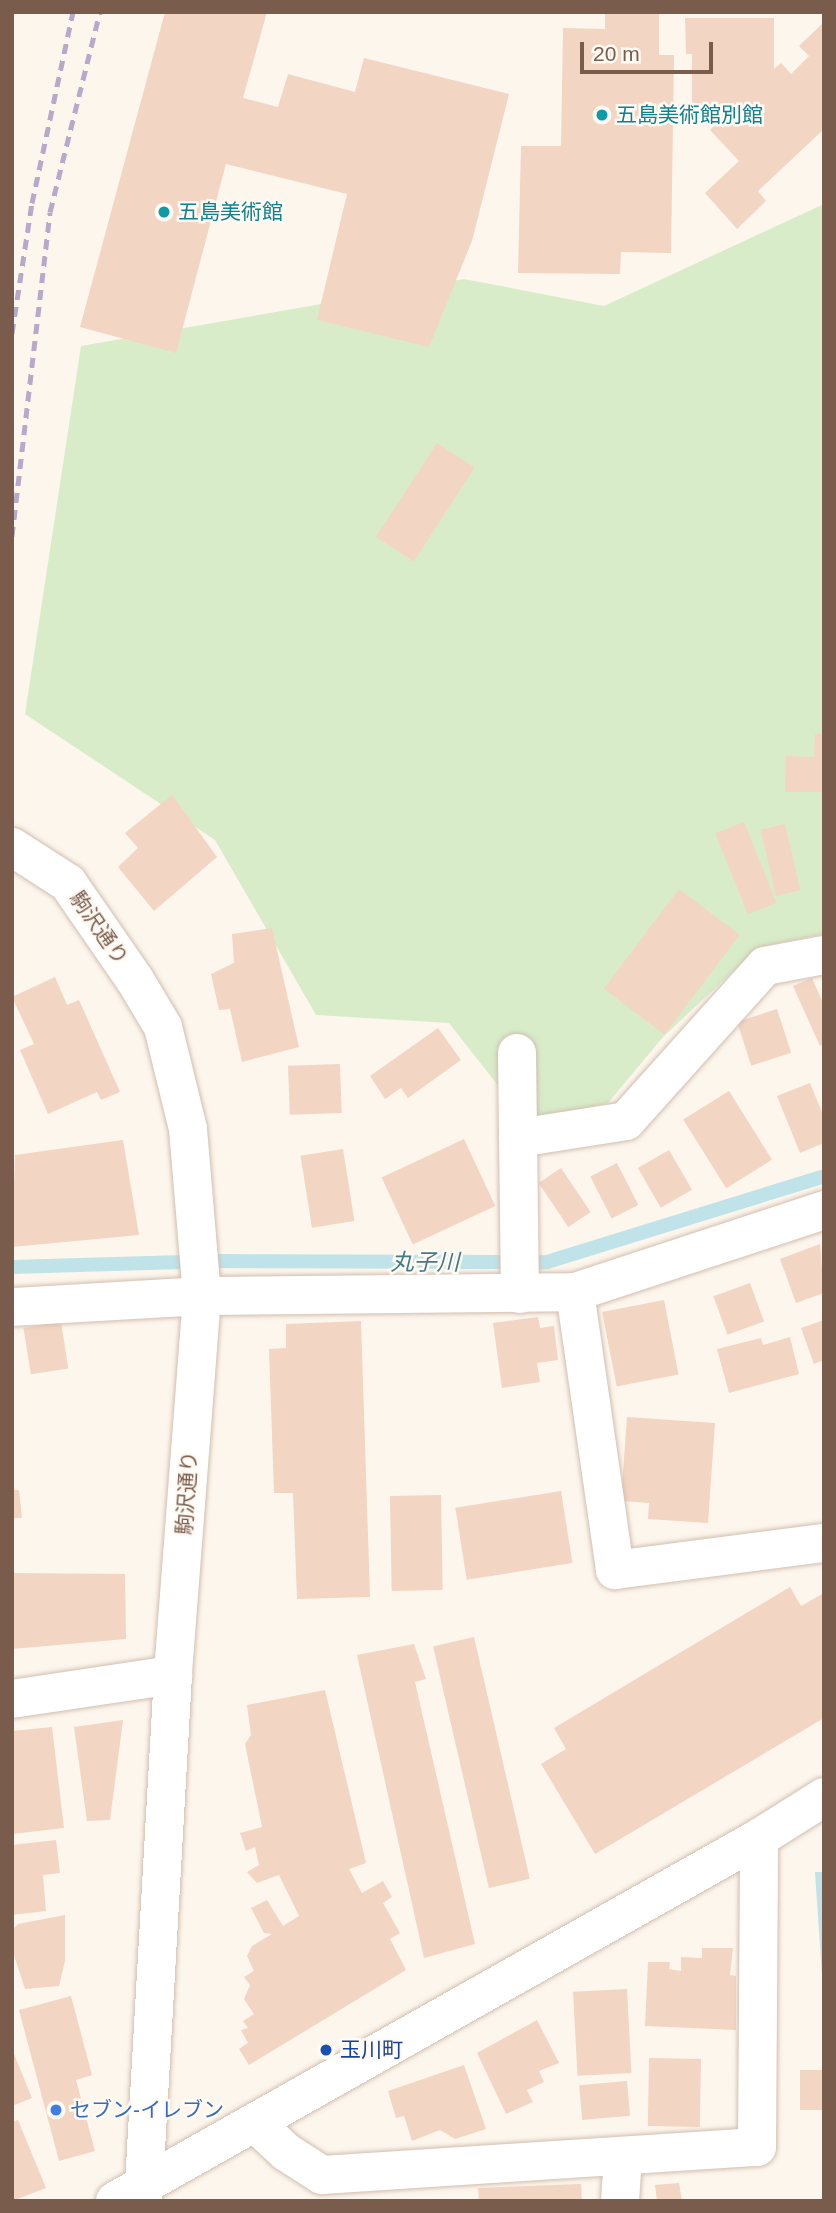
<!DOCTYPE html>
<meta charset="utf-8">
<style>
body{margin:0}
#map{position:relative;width:836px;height:2213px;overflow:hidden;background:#fdf6ec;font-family:Helvetica,"Noto Sans JP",sans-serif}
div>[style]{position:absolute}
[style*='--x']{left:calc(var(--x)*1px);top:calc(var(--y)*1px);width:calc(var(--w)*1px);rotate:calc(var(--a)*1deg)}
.green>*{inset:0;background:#d8ecc9}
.water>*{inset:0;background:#bfe3e8}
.stream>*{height:14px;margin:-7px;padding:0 7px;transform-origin:7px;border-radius:7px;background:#bfe3e8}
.building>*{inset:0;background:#f3d5c3;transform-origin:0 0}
.roads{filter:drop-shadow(0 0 2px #d1beb0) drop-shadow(0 0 2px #d1beb0)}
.street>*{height:38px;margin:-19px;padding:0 19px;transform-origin:19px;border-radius:19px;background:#fff}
.secondary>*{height:38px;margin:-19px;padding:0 19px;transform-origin:19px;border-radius:19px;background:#fff}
.rail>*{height:5px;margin-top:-2.5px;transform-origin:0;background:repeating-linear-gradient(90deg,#b9a8c9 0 10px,transparent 0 17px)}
.dots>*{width:19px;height:19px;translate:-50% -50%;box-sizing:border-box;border:4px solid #fffaf3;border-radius:50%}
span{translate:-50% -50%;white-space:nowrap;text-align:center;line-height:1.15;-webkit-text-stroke:5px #fffaf3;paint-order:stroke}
.culture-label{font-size:21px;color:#0d838f}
.left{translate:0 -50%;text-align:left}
.street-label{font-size:21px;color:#7a5c4d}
.transit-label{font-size:21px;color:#164399}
.shop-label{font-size:21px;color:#366cbe}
.water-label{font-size:23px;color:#437c86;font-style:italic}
.frame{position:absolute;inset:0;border:14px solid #7a5c4d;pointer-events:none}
.scale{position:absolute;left:580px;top:42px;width:133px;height:32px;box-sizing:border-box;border:4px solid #7a5c4d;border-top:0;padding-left:9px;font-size:21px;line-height:24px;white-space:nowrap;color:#7a5c4d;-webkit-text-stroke:5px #fffaf3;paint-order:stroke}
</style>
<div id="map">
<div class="green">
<i style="clip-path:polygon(824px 204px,824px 934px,759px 947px,663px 1037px,608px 1103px,526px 1121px,449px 1023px,316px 1015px,215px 840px,25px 714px,81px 346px,464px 279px,604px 306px)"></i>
</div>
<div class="water">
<i style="clip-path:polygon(815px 1872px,824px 1872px,824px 2004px)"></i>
</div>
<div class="stream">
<i style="--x:12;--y:1267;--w:206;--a:-1.7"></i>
<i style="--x:218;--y:1261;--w:329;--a:0.2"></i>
<i style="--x:547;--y:1262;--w:290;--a:-17.2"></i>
</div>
<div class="building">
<i style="clip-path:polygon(165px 12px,267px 12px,243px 98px,278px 107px,288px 74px,355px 92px,364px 58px,509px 94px,472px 241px,429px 347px,317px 320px,347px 194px,226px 164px,176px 353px,80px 327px)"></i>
<i style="clip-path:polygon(605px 12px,659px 12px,659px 55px,674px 55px,671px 253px,621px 252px,620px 274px,518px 273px,521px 146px,561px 146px,563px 28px,605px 29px)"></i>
<i style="clip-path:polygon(685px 18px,774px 18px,774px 69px,781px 63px,791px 74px,809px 56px,799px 46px,824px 22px,824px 129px,758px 191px,766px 201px,737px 229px,705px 193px,739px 161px,710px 130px,721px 119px,692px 119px,692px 54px,686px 54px)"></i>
<i style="left:437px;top:443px;width:45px;height:112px;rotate:33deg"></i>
<i style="clip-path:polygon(815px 734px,824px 734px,824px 792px,785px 792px,786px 756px,814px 757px)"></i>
<i style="clip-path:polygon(172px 795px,217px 857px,154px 911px,118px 867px,138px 848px,125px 833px)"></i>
<i style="left:744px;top:822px;width:87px;height:31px;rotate:68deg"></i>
<i style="left:785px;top:824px;width:68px;height:25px;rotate:77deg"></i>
<i style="left:679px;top:889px;width:76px;height:125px;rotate:37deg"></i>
<i style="clip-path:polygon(272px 928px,299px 1047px,242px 1062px,230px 1009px,219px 1010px,211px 974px,234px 963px,232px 934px)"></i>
<i style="clip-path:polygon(55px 977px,67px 1005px,79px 1000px,120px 1092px,101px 1100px,97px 1092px,48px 1114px,20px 1050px,34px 1044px,12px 997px)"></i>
<i style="clip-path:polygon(812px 978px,824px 1005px,824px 1044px,820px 1046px,793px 986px)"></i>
<i style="left:777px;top:1009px;width:46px;height:42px;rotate:72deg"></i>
<i style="clip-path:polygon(438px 1028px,461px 1060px,408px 1098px,401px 1088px,385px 1099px,370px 1076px)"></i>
<i style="left:340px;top:1064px;width:49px;height:52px;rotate:88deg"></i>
<i style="clip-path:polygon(810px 1083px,824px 1117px,824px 1143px,800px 1153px,777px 1096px)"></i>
<i style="left:729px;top:1091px;width:81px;height:54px;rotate:58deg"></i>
<i style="left:464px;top:1139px;width:74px;height:91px;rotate:65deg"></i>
<i style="clip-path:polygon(123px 1140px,139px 1235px,12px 1247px,15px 1155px)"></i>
<i style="left:343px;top:1149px;width:73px;height:43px;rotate:81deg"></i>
<i style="left:669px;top:1150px;width:46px;height:36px;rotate:60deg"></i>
<i style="left:617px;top:1163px;width:47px;height:30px;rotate:63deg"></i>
<i style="left:561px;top:1168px;width:53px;height:27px;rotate:56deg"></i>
<i style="clip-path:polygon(820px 1244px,824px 1293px,796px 1303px,780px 1259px)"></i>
<i style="left:750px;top:1283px;width:41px;height:39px;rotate:70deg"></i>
<i style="left:664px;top:1300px;width:76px;height:63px;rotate:79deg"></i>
<i style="clip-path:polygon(538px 1317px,540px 1328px,554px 1326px,558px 1360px,537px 1363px,540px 1382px,502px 1388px,493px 1323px)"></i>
<i style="clip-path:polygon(824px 1320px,824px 1360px,814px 1364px,801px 1328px)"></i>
<i style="clip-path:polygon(361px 1321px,370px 1597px,297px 1599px,293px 1493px,274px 1493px,269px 1349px,286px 1348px,286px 1324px)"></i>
<i style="left:61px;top:1322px;width:47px;height:38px;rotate:81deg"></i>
<i style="clip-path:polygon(790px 1337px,799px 1374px,729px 1393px,717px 1349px,761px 1338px,763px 1345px)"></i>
<i style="clip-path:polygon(627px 1417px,715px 1423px,708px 1523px,648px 1519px,649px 1503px,621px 1501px)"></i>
<i style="clip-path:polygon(12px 1490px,19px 1490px,22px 1518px,12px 1518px)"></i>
<i style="left:561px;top:1491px;width:73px;height:107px;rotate:81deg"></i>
<i style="left:441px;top:1495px;width:95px;height:51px;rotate:89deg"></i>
<i style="clip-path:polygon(12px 1573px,125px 1574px,126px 1639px,12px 1649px)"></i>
<i style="clip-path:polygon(790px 1587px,801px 1606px,824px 1593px,824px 1718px,595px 1854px,541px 1764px,566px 1749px,554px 1728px)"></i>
<i style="left:474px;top:1637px;width:248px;height:42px;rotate:77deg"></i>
<i style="clip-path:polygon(414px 1644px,426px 1679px,415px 1682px,475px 1944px,424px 1958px,357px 1655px)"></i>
<i style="clip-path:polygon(325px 1690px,366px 1863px,349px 1869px,362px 1893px,383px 1881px,392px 1897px,383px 1903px,400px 1933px,390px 1939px,406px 1970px,249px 2065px,239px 2049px,248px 2043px,241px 2030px,248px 2028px,243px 2021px,254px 2014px,244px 1999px,250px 1985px,244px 1977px,254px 1971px,247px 1956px,252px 1946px,272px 1934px,264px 1933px,251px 1908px,267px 1900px,283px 1926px,299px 1916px,279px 1875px,257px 1883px,247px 1872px,259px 1865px,255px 1847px,246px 1851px,240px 1833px,262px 1827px,245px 1744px,251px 1735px,247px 1705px)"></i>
<i style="clip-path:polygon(123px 1720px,110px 1820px,87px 1821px,74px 1727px)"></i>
<i style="clip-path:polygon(52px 1727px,64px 1828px,12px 1834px,12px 1731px)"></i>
<i style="clip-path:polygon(56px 1840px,60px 1873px,43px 1875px,46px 1911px,12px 1915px,12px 1845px)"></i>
<i style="clip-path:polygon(65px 1915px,65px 1961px,59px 1986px,25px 1989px,12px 1949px,12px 1930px,18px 1924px)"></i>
<i style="clip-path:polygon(702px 1948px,733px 1948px,730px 1975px,736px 1976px,736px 2030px,645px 2026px,648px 1962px,670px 1962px,669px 1969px,681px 1971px,681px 1957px,702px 1958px)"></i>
<i style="left:627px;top:1989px;width:84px;height:54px;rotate:87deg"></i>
<i style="clip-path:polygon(71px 1996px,92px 2075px,76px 2080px,95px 2151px,59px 2161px,19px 2010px)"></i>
<i style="clip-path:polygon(537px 2020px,559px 2063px,539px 2071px,544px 2082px,527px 2090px,533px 2102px,506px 2114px,477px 2053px)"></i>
<i style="clip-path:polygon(12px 2049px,32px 2098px,12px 2106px)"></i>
<i style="left:649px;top:2058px;width:52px;height:68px;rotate:1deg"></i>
<i style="clip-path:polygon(464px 2065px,486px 2129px,455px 2139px,440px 2130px,412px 2141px,404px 2116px,396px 2118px,388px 2091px)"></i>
<i style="left:824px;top:2070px;width:40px;height:24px;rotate:90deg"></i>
<i style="left:627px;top:2081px;width:35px;height:48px;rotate:85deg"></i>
<i style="clip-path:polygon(18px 2120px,46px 2188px,12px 2201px,12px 2122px)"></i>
<i style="clip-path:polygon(679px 2183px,682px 2201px,657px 2201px,655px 2185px)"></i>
<i style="clip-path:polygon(581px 2184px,582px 2201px,479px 2201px,478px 2188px)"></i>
</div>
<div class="roads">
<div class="street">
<i style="--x:517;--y:1053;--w:241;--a:89.3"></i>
<i style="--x:518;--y:1138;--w:109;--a:-8.9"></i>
<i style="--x:626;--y:1121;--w:208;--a:-48.1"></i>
<i style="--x:765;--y:966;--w:60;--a:-10.6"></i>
<i style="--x:575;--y:1292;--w:281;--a:81.8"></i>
<i style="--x:615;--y:1570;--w:211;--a:-7.4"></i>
<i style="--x:202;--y:1296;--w:373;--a:-0.6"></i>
<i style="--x:575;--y:1292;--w:262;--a:-18.2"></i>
<i style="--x:12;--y:1699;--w:163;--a:-8.5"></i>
<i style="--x:256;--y:2124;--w:41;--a:43"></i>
<i style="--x:286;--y:2152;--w:43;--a:32.6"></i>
<i style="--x:322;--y:2175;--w:436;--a:-3.7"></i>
<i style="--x:757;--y:2147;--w:309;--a:-89.6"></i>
<i style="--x:620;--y:2201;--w:44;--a:-86.1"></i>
</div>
<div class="secondary">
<i style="--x:12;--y:847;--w:67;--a:32.7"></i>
<i style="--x:68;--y:883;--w:118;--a:55.4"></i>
<i style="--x:135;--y:980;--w:55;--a:59.2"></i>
<i style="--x:163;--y:1027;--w:105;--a:76.2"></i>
<i style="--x:188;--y:1129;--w:168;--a:85.2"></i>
<i style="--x:202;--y:1296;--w:380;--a:94.4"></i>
<i style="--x:173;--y:1675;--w:527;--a:93.26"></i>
<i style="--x:12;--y:1307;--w:190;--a:-3.3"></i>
<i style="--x:115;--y:2201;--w:739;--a:-29.41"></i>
<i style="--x:759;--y:1838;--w:77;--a:-32.2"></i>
</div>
</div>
<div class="rail">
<i style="--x:12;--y:333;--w:132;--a:-81.3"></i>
<i style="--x:32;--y:203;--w:195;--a:-77.9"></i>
<i style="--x:12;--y:536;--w:326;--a:-83.3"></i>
<i style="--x:50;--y:212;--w:206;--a:-76"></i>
</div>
<div class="dots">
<i style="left:602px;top:115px;background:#0f9aa8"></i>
<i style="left:164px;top:212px;background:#0f9aa8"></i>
<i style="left:326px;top:2050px;background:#1a4fb4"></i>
<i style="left:56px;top:2110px;background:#3f7fe0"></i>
</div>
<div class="culture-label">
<span class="left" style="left:616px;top:115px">五島美術館別館</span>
<span class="left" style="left:178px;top:212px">五島美術館</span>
</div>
<div class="street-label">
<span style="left:99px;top:928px;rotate:55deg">駒沢通り</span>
<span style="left:187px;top:1493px;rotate:-86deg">駒沢通り</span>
</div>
<div class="transit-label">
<span class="left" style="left:340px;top:2050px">玉川町</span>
</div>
<div class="shop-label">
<span class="left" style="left:70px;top:2110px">セブン-イレブン</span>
</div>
<div class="water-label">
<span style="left:425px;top:1262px">丸子川</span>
</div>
<div class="frame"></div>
<div class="scale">20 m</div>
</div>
